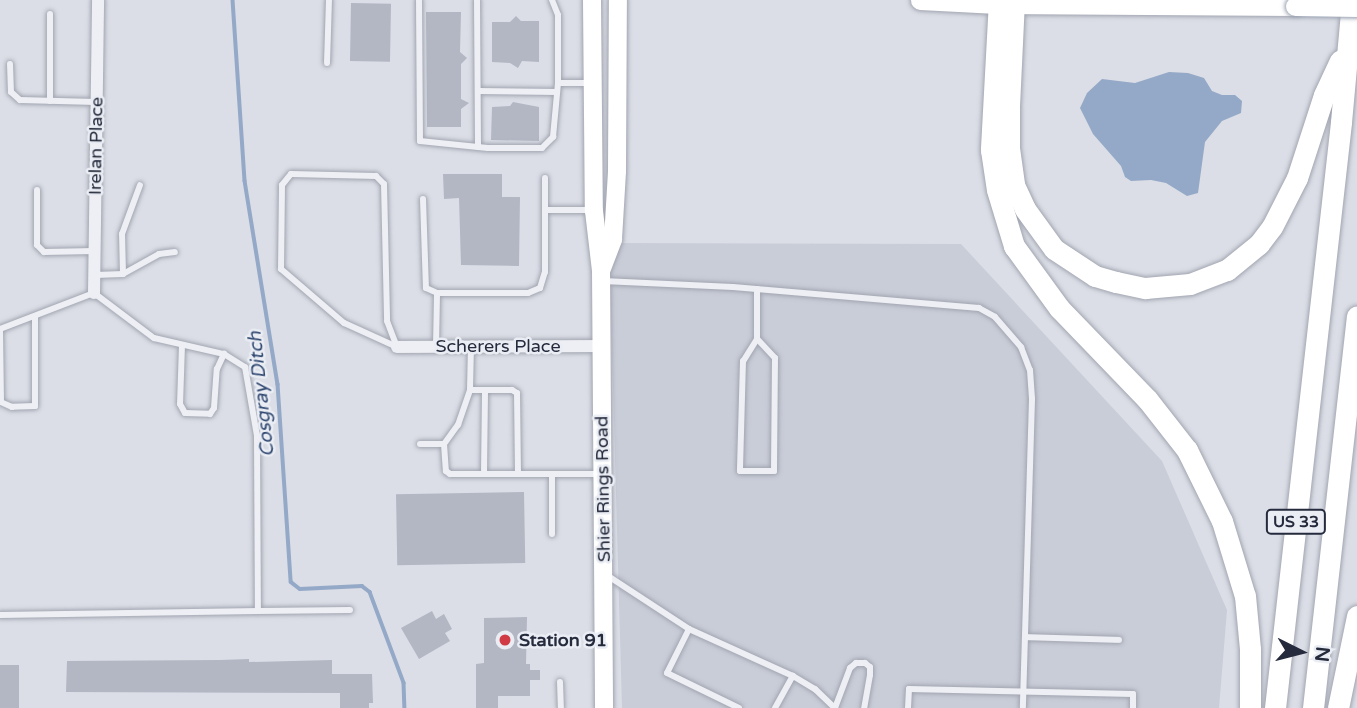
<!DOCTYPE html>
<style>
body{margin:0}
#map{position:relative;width:1357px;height:708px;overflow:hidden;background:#dbdee6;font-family:"Varela Round",sans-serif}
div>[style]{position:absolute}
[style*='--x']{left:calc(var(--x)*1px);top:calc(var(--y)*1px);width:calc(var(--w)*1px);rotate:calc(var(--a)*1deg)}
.built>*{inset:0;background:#c9cdd8}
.water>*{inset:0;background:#94a9c7}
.stream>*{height:3.5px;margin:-1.75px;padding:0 1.75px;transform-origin:1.75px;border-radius:1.75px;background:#94a9c7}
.building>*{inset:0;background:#b2b7c3;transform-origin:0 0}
.roads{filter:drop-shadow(0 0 2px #a1a5b0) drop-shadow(0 0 2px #a1a5b0)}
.service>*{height:6px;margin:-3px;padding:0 3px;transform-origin:3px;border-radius:3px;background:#eeeff4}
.minor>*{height:12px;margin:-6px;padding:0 6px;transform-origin:6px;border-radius:6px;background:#eeeff4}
.secondary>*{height:18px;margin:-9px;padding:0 9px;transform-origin:9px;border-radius:9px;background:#fff}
.primary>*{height:19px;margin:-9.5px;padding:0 9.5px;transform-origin:9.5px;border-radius:9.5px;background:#fff}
.motorway>*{height:21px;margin:-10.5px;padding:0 10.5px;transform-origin:10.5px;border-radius:10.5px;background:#fff}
.bridges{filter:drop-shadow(0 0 2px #9aa2b2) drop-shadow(0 0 2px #9aa2b2)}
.primary-bridge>*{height:19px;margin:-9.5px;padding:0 9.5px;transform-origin:9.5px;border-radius:9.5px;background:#fff}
.dots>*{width:19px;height:19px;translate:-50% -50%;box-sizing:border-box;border:4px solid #eaedf4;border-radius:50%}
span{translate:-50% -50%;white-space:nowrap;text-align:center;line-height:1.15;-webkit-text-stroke:5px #eaedf4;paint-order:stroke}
.shield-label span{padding:2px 5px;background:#eaedf4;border:2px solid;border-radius:5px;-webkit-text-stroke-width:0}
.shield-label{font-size:16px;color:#252b3c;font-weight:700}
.street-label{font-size:18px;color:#252b3c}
.poi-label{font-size:18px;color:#252b3c;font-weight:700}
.left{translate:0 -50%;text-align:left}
.water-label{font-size:19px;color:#2f4770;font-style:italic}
.north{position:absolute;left:1266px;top:617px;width:70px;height:70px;-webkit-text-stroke:5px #eaedf4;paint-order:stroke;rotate:96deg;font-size:19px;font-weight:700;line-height:28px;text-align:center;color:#252b3c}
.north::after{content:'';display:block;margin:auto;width:24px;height:32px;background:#252b3c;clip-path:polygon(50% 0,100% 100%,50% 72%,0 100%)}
</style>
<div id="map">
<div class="built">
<i style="clip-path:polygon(609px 243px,961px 244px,1162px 461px,1227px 610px,1219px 708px,622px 708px)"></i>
</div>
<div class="water">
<i style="clip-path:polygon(1169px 72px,1188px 73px,1204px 78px,1212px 91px,1222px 95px,1235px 95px,1242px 101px,1241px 113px,1222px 121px,1205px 142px,1198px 193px,1187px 196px,1166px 183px,1151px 180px,1131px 181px,1125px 177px,1121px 166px,1093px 134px,1080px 108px,1087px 93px,1102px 79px,1135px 83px)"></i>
</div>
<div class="stream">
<i style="--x:233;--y:0;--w:181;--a:86.2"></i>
<i style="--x:245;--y:181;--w:206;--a:80.8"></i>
<i style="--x:278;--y:384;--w:198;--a:86.2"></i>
<i style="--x:291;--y:582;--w:11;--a:38"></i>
<i style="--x:300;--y:589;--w:62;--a:-2.8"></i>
<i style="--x:362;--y:586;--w:10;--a:37"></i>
<i style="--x:370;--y:592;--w:97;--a:69.5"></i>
<i style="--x:404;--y:683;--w:25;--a:88"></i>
</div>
<div class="building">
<i style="left:351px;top:3px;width:40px;height:58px;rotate:1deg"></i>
<i style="clip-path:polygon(426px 12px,461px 12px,460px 52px,467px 58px,461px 64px,461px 99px,469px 103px,461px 109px,461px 127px,427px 127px)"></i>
<i style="clip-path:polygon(516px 16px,521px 21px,539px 21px,539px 62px,522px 61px,518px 68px,510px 63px,492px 62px,492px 22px,510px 22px)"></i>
<i style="clip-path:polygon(513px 102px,539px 107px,539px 141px,491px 140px,492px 107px,510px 106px)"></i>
<i style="clip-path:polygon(443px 174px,502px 174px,502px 197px,520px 197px,519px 266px,461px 265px,459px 198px,444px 199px)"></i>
<i style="left:524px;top:492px;width:71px;height:128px;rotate:89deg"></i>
<i style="clip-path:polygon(432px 611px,436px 619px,444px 614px,452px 629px,445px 633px,450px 641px,419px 659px,401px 628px)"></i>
<i style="clip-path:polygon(527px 617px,526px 664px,530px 664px,530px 670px,540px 670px,540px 680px,530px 680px,530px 696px,498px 696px,498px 708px,476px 708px,476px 664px,484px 663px,484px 618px)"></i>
<i style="clip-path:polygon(220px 660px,249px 659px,249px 662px,332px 660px,332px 674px,372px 674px,373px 703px,369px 703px,369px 708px,340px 708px,340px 693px,66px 692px,67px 661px)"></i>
<i style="left:0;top:665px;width:19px;height:43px"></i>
</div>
<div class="roads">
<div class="service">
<i style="--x:419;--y:0;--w:141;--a:89.6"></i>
<i style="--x:420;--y:141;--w:68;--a:5.9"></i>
<i style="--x:488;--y:148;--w:54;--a:0"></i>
<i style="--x:542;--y:148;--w:16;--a:-45"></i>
<i style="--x:553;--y:137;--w:54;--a:-84.7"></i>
<i style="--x:477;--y:0;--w:147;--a:89.6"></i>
<i style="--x:552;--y:0;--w:16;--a:68"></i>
<i style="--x:558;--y:15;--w:68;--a:90"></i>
<i style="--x:558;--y:83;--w:32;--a:0"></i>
<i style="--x:327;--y:63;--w:63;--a:-88.2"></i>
<i style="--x:10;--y:64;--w:28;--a:88"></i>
<i style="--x:11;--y:92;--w:12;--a:42"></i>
<i style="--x:20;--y:100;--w:76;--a:1.5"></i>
<i style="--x:479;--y:91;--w:78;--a:0.7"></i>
<i style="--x:50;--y:101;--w:87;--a:-90"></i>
<i style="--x:291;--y:174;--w:85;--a:1.3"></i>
<i style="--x:376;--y:176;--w:11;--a:45"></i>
<i style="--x:384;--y:184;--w:137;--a:88.7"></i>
<i style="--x:387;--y:321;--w:28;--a:69"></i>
<i style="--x:397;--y:347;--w:58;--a:-155.6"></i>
<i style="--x:344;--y:323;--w:83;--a:-139.4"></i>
<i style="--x:281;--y:269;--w:84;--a:-89.3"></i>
<i style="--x:282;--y:185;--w:14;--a:-51"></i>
<i style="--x:37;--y:190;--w:55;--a:90"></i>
<i style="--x:37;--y:245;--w:10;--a:45"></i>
<i style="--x:44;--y:252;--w:50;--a:-1.1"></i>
<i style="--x:423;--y:199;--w:89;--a:88.1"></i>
<i style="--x:426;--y:288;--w:12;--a:24"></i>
<i style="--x:437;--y:293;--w:91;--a:0"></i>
<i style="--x:528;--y:293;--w:13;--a:-23"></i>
<i style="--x:540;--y:288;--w:17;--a:-73"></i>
<i style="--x:545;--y:272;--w:94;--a:-90"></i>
<i style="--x:545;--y:210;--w:47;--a:0"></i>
<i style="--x:123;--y:274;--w:40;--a:-91.4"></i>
<i style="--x:122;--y:234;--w:52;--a:-69.8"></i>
<i style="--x:95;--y:275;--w:28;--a:-2"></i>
<i style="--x:123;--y:274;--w:41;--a:-29.1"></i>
<i style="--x:159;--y:254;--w:16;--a:-7"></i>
<i style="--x:603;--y:281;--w:130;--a:2.6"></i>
<i style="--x:733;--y:287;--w:247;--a:4.9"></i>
<i style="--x:979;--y:308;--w:18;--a:29"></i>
<i style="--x:995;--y:317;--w:40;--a:49"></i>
<i style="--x:1021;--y:347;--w:25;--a:69"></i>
<i style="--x:1030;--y:370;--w:29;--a:86"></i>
<i style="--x:1032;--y:399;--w:309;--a:91.7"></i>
<i style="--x:757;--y:289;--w:50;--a:90"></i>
<i style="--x:757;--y:339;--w:26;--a:122"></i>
<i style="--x:743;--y:361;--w:110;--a:91.6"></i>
<i style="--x:740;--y:471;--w:34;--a:0"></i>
<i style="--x:774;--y:471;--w:113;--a:-89.5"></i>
<i style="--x:775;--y:358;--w:26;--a:-133"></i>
<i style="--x:35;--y:317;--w:89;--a:90"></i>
<i style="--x:35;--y:406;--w:23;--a:178"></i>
<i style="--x:12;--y:407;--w:12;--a:-156"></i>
<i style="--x:1;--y:402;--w:73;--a:-90.8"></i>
<i style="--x:0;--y:329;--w:101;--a:-21"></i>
<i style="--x:94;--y:293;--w:75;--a:36.9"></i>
<i style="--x:154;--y:338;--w:72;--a:12.9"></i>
<i style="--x:224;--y:354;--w:25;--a:32"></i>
<i style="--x:245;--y:367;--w:70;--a:80.1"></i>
<i style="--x:257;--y:436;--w:175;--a:89.7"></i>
<i style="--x:258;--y:611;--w:92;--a:-0.6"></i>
<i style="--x:182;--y:345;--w:59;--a:91.9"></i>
<i style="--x:180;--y:404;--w:10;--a:61"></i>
<i style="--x:185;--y:413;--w:25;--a:2"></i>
<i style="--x:210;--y:414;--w:7;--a:-56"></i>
<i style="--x:214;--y:408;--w:39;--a:-86"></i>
<i style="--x:217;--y:369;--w:17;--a:-65"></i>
<i style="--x:436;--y:347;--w:54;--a:-88.9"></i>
<i style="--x:420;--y:444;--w:24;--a:0"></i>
<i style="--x:444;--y:444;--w:27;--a:86"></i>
<i style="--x:446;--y:471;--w:5;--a:37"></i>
<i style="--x:450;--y:474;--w:68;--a:0"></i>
<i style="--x:518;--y:474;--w:81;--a:-90.7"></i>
<i style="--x:517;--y:393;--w:6;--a:-149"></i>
<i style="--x:512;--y:390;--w:42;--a:180"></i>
<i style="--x:470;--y:390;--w:43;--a:-88.7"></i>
<i style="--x:444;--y:444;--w:24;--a:-54"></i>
<i style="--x:458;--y:425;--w:37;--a:-71"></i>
<i style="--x:484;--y:474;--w:84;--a:-89.3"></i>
<i style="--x:518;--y:474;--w:83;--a:0"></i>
<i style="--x:552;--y:534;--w:60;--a:-90"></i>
<i style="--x:605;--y:574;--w:100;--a:33.2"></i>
<i style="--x:689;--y:629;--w:114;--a:24.3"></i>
<i style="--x:793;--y:676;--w:26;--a:31"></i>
<i style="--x:815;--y:689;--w:28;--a:44"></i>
<i style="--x:835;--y:708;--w:43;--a:-69.4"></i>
<i style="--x:850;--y:668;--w:8;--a:-40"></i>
<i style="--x:856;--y:663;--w:9;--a:0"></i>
<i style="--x:865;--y:663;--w:6;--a:39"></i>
<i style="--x:870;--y:667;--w:8;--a:90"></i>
<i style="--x:870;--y:675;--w:34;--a:100"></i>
<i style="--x:0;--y:615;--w:258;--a:-0.9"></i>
<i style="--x:689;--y:629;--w:49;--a:116.6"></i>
<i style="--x:667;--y:673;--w:80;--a:25.9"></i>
<i style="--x:1025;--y:637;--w:94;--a:1.8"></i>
<i style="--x:560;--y:682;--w:26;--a:88"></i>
<i style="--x:775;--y:708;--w:37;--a:-61"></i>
<i style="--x:908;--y:708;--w:19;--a:-87"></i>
<i style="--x:909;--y:689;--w:224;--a:1.3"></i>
<i style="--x:1133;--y:694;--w:14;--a:90"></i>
</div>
<div class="minor">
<i style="--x:94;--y:293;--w:293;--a:-89.2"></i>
<i style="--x:397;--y:347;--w:202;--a:-0.3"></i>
</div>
<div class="secondary">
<i style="--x:592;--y:0;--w:211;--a:89.5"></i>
<i style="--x:594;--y:211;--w:60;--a:83.3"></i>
<i style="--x:601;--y:271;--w:437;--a:89.6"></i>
<i style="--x:601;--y:271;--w:34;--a:-69"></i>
<i style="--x:613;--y:239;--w:68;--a:-86.6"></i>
<i style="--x:617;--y:171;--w:171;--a:-89.7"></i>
</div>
<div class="primary">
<i style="--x:920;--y:0;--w:77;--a:3"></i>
<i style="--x:997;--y:4;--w:298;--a:0.4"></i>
</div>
<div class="motorway">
<i style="--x:999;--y:0;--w:150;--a:93.1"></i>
<i style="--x:991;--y:150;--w:40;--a:81.5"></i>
<i style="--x:997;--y:190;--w:59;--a:73.1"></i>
<i style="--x:1014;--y:246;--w:77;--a:54"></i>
<i style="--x:1059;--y:308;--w:127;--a:46"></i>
<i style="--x:1147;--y:399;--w:65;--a:51.9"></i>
<i style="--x:1187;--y:450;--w:79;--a:63.8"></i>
<i style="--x:1222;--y:521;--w:78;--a:73"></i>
<i style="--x:1245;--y:596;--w:53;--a:84.6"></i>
<i style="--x:1250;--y:649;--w:59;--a:90"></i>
<i style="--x:1014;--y:0;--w:108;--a:92.7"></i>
<i style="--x:1009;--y:108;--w:40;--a:90"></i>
<i style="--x:1009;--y:148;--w:37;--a:82"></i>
<i style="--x:1014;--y:185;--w:26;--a:65"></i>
<i style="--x:1025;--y:209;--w:49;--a:54.1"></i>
<i style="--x:1054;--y:249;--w:49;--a:33.4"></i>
<i style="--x:1095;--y:276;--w:22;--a:16"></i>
<i style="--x:1116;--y:282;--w:30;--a:12"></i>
<i style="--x:1145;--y:288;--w:45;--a:-5.1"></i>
<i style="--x:1190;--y:284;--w:40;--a:-21"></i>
<i style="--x:1227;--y:270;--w:41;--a:-39.1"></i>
<i style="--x:1259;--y:244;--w:21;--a:-53"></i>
<i style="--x:1272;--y:227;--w:55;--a:-63"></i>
<i style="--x:1297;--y:178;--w:87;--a:-72"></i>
<i style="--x:1324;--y:95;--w:38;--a:-65"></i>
<i style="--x:1275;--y:708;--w:590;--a:-83.57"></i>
<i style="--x:1341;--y:122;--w:122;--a:-84.8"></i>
<i style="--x:1313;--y:708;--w:394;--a:-83.6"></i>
<i style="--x:1338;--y:708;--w:94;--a:-78.3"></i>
</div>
</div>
<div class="bridges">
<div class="primary-bridge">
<i style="--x:1295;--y:6;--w:62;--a:0.9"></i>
</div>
</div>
<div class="dots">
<i style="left:505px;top:640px;background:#d03b46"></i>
</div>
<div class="shield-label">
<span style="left:1296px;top:522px">US 33</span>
</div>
<div class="street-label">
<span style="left:96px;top:146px;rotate:-89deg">Irelan Place</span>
<span style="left:498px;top:346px">Scherers Place</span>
<span style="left:603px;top:489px;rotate:-91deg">Shier Rings Road</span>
</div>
<div class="poi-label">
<span class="left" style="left:519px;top:640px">Station 91</span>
</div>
<div class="water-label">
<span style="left:262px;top:394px;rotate:-96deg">Cosgray Ditch</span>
</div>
<div class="north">N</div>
</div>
